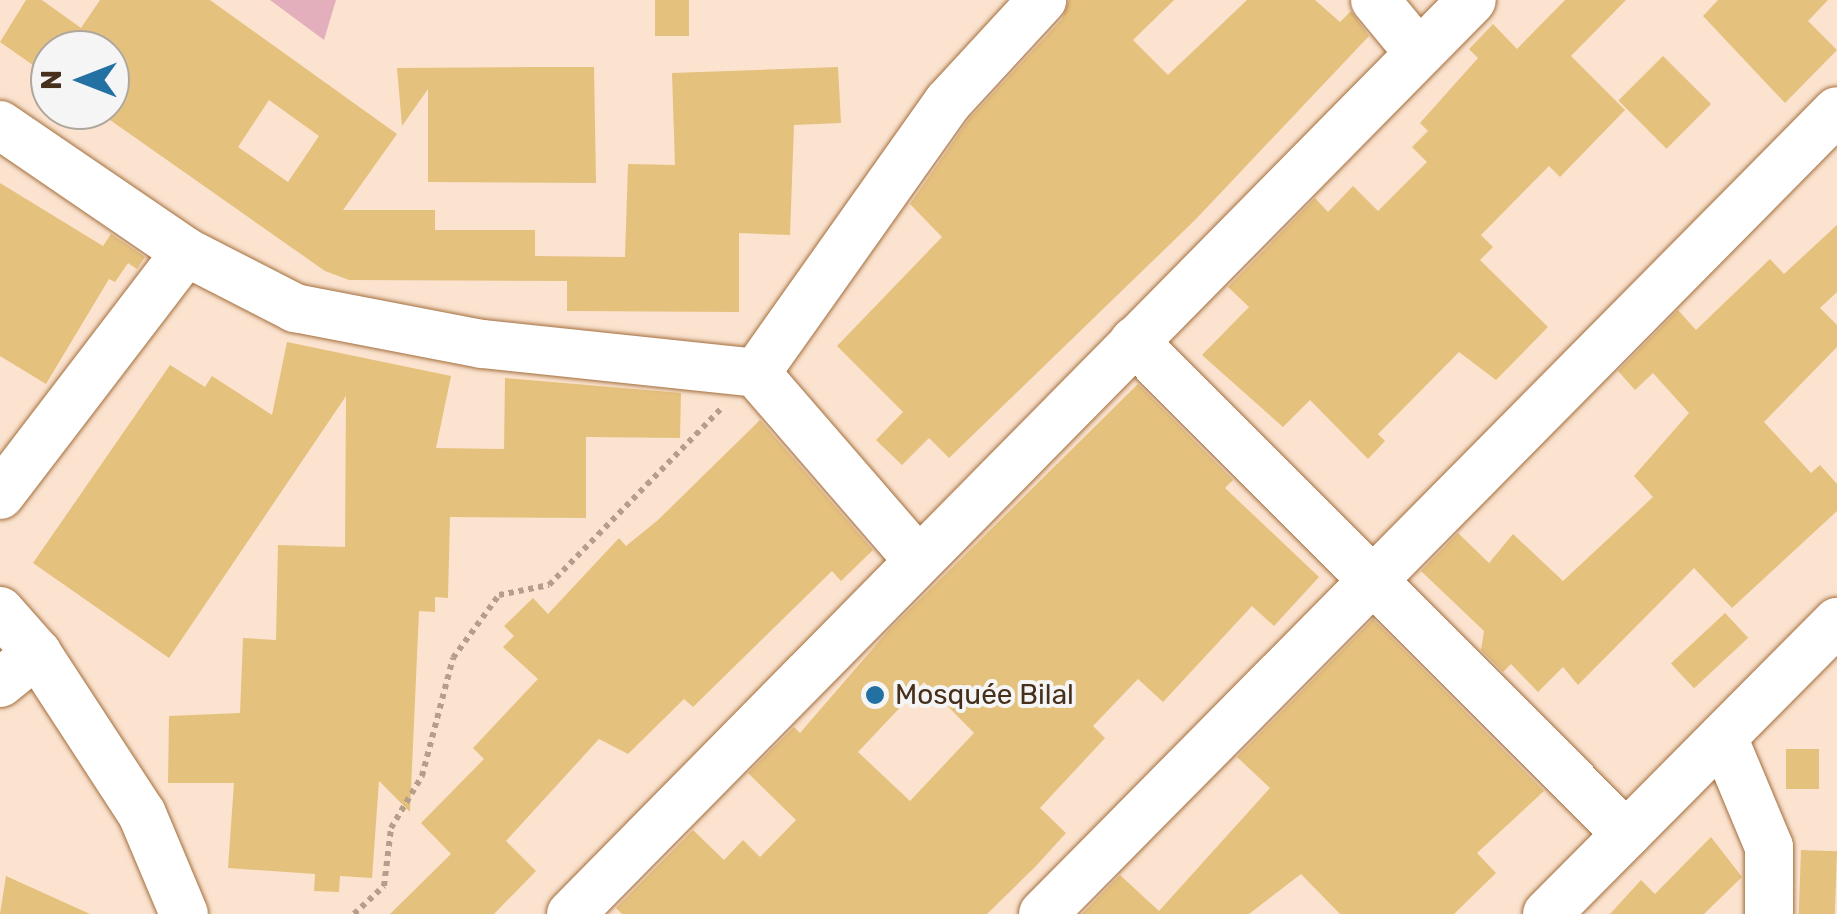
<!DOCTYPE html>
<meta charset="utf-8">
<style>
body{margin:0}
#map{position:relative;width:1837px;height:914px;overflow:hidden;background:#fbe3cf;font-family:Rubik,sans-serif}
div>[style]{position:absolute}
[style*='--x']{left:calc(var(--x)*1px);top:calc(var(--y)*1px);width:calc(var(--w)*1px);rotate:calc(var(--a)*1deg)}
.green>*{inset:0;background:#e4afbc}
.building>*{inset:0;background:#e5c17e;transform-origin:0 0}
.path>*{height:6px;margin-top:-3px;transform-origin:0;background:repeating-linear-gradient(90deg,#b69f8a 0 5px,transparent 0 10px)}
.roads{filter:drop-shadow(0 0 2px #a36e3c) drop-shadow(0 0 2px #a36e3c)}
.minor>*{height:48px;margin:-24px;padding:0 24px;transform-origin:24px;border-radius:24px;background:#fff}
.dots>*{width:28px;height:28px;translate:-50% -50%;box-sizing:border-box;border:5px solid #f5f5f5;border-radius:50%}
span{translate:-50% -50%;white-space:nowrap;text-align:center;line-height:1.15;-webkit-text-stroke:8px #f5f5f5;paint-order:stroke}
.poi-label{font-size:28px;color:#47301b}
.left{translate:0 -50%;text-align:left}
.north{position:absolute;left:30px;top:30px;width:100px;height:100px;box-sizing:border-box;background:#f5f5f5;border:2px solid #afa69e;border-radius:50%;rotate:270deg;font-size:28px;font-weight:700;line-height:40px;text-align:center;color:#47301b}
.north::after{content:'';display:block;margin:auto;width:35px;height:45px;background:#2371a3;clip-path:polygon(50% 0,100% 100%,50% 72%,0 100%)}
</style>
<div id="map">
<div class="green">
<i style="clip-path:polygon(270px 0,336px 0,324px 40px)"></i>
</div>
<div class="building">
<i style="clip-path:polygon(evenodd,26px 0,42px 0,81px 28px,100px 0,210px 0,397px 134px,343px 210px,435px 210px,435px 230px,535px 230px,535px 256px,625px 257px,628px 164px,675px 165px,672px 73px,838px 67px,841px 123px,794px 125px,790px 235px,739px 233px,739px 312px,567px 311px,567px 281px,349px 280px,325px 271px,110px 120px,110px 50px,50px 50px,50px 77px,0 42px,26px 0,269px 100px,319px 136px,288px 182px,238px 147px,269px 100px)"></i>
<i style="left:655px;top:0;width:34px;height:36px"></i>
<i style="clip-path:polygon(1069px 0,1174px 0,1133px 40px,1168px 75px,1247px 0,1315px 0,1340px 22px,1351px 11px,1369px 36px,1196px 219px,949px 458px,929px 438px,902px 465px,876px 440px,903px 412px,837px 346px,942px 237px,910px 204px,969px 119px,1062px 19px)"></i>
<i style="clip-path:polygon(1565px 0,1626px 0,1571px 56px,1625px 110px,1560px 177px,1549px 166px,1481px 235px,1493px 247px,1480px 260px,1548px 327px,1496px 380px,1459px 352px,1378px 434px,1385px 441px,1368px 459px,1310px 400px,1283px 427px,1202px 355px,1249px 307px,1228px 287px,1315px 198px,1328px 212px,1353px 186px,1378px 211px,1427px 162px,1412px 147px,1428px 131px,1420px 123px,1478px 58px,1469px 49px,1493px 24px,1517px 49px)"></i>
<i style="clip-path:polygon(1718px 0,1828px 0,1808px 21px,1837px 50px,1785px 103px,1703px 16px)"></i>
<i style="left:1663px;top:56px;width:68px;height:63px;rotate:45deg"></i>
<i style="clip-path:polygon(531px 67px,594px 67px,596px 183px,428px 182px,428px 89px,402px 126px,397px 68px)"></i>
<i style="clip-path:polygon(0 183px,103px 246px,111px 234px,145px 257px,137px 269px,128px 263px,115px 282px,109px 279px,46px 384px,0 356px)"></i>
<i style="clip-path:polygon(1837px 225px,1837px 292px,1820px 308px,1837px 325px,1837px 347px,1764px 422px,1811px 473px,1820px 465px,1837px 484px,1837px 511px,1732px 608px,1694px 568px,1578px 685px,1563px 667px,1538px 692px,1511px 664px,1503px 672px,1481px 650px,1484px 631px,1421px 571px,1458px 533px,1489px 563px,1513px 534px,1563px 581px,1653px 497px,1634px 476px,1689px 413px,1653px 373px,1635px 390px,1618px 371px,1678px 310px,1696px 330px,1770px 259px,1784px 274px)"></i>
<i style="clip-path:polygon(287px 342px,451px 376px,436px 448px,504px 449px,505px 378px,681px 393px,680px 438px,586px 437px,586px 518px,450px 517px,448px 598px,435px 597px,435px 612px,419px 611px,410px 812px,379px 781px,372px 878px,340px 876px,339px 892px,314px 891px,315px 874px,228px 868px,234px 783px,168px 783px,169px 716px,240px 713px,243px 638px,276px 640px,278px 545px,345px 547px,346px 396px,169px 658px,33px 563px,170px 365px,205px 387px,212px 376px,272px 415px)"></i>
<i style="clip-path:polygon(evenodd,1138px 384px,1233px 480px,1225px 488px,1319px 577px,1274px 626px,1252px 606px,1163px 702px,1138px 679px,1093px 726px,1105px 738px,1040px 808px,1066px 833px,1036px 866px,987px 914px,622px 914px,616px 908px,693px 830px,724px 860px,743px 840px,760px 857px,796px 820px,748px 773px,794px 727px,800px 733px,888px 631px,1138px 384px,924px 682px,974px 733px,910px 801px,858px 752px,924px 682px)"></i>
<i style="clip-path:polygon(760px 420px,873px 550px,841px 581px,832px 571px,693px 707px,684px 699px,628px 754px,599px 739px,506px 841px,536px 871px,494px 914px,390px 914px,451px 854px,421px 823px,484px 759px,473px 748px,538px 679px,503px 647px,514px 636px,504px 626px,533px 598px,548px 614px,619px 538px,626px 546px,658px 520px)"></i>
<i style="left:1725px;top:613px;width:34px;height:74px;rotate:47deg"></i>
<i style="clip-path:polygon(1373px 619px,1544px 791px,1477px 853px,1496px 873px,1454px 914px,1340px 914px,1301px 874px,1249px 914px,1082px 914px,1120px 875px,1159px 911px,1270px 788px,1237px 757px)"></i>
<i style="left:1786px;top:749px;width:33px;height:40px"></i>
<i style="clip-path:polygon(1711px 837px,1742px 877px,1704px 914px,1610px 914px,1641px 880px,1655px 894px)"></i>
<i style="left:1801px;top:850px;width:36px;height:64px;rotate:2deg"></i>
<i style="clip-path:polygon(6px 876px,90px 914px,0 914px)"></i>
</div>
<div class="path">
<i style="--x:354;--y:914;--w:41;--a:-43"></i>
<i style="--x:384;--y:886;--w:58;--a:-83.1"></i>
<i style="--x:391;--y:828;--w:61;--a:-59.2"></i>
<i style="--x:422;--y:776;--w:122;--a:-75.3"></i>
<i style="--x:453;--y:658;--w:78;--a:-53.9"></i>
<i style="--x:499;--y:595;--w:51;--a:-11.3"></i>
<i style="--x:549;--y:585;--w:248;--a:-45.7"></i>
</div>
<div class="roads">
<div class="minor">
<i style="--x:1375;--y:0;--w:69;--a:50.3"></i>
<i style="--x:0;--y:125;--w:225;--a:34.3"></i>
<i style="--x:186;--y:252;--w:123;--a:27.2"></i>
<i style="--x:295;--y:308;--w:190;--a:10.9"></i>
<i style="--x:482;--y:344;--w:276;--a:6"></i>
<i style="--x:756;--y:373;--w:247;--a:49.1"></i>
<i style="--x:1134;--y:341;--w:697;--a:45.06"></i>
<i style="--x:756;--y:373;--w:332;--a:-54.7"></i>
<i style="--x:948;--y:102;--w:139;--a:-47.3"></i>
<i style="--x:0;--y:495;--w:306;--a:-52.6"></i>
<i style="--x:0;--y:611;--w:56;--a:48.6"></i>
<i style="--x:37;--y:653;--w:192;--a:56.9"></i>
<i style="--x:142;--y:814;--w:108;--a:67.2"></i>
<i style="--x:0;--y:683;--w:48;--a:-39"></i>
<i style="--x:1723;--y:737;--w:119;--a:67.3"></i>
<i style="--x:1769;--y:847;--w:67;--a:90"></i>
<i style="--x:571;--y:914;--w:1283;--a:-45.41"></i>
<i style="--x:1043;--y:914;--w:1129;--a:-45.32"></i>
<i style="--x:1547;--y:914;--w:412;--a:-45.2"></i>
</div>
</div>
<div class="dots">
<i style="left:875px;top:695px;background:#2371a3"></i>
</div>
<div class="poi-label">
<span class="left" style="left:895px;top:695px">Mosquée Bilal</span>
</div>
<div class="north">N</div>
</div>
